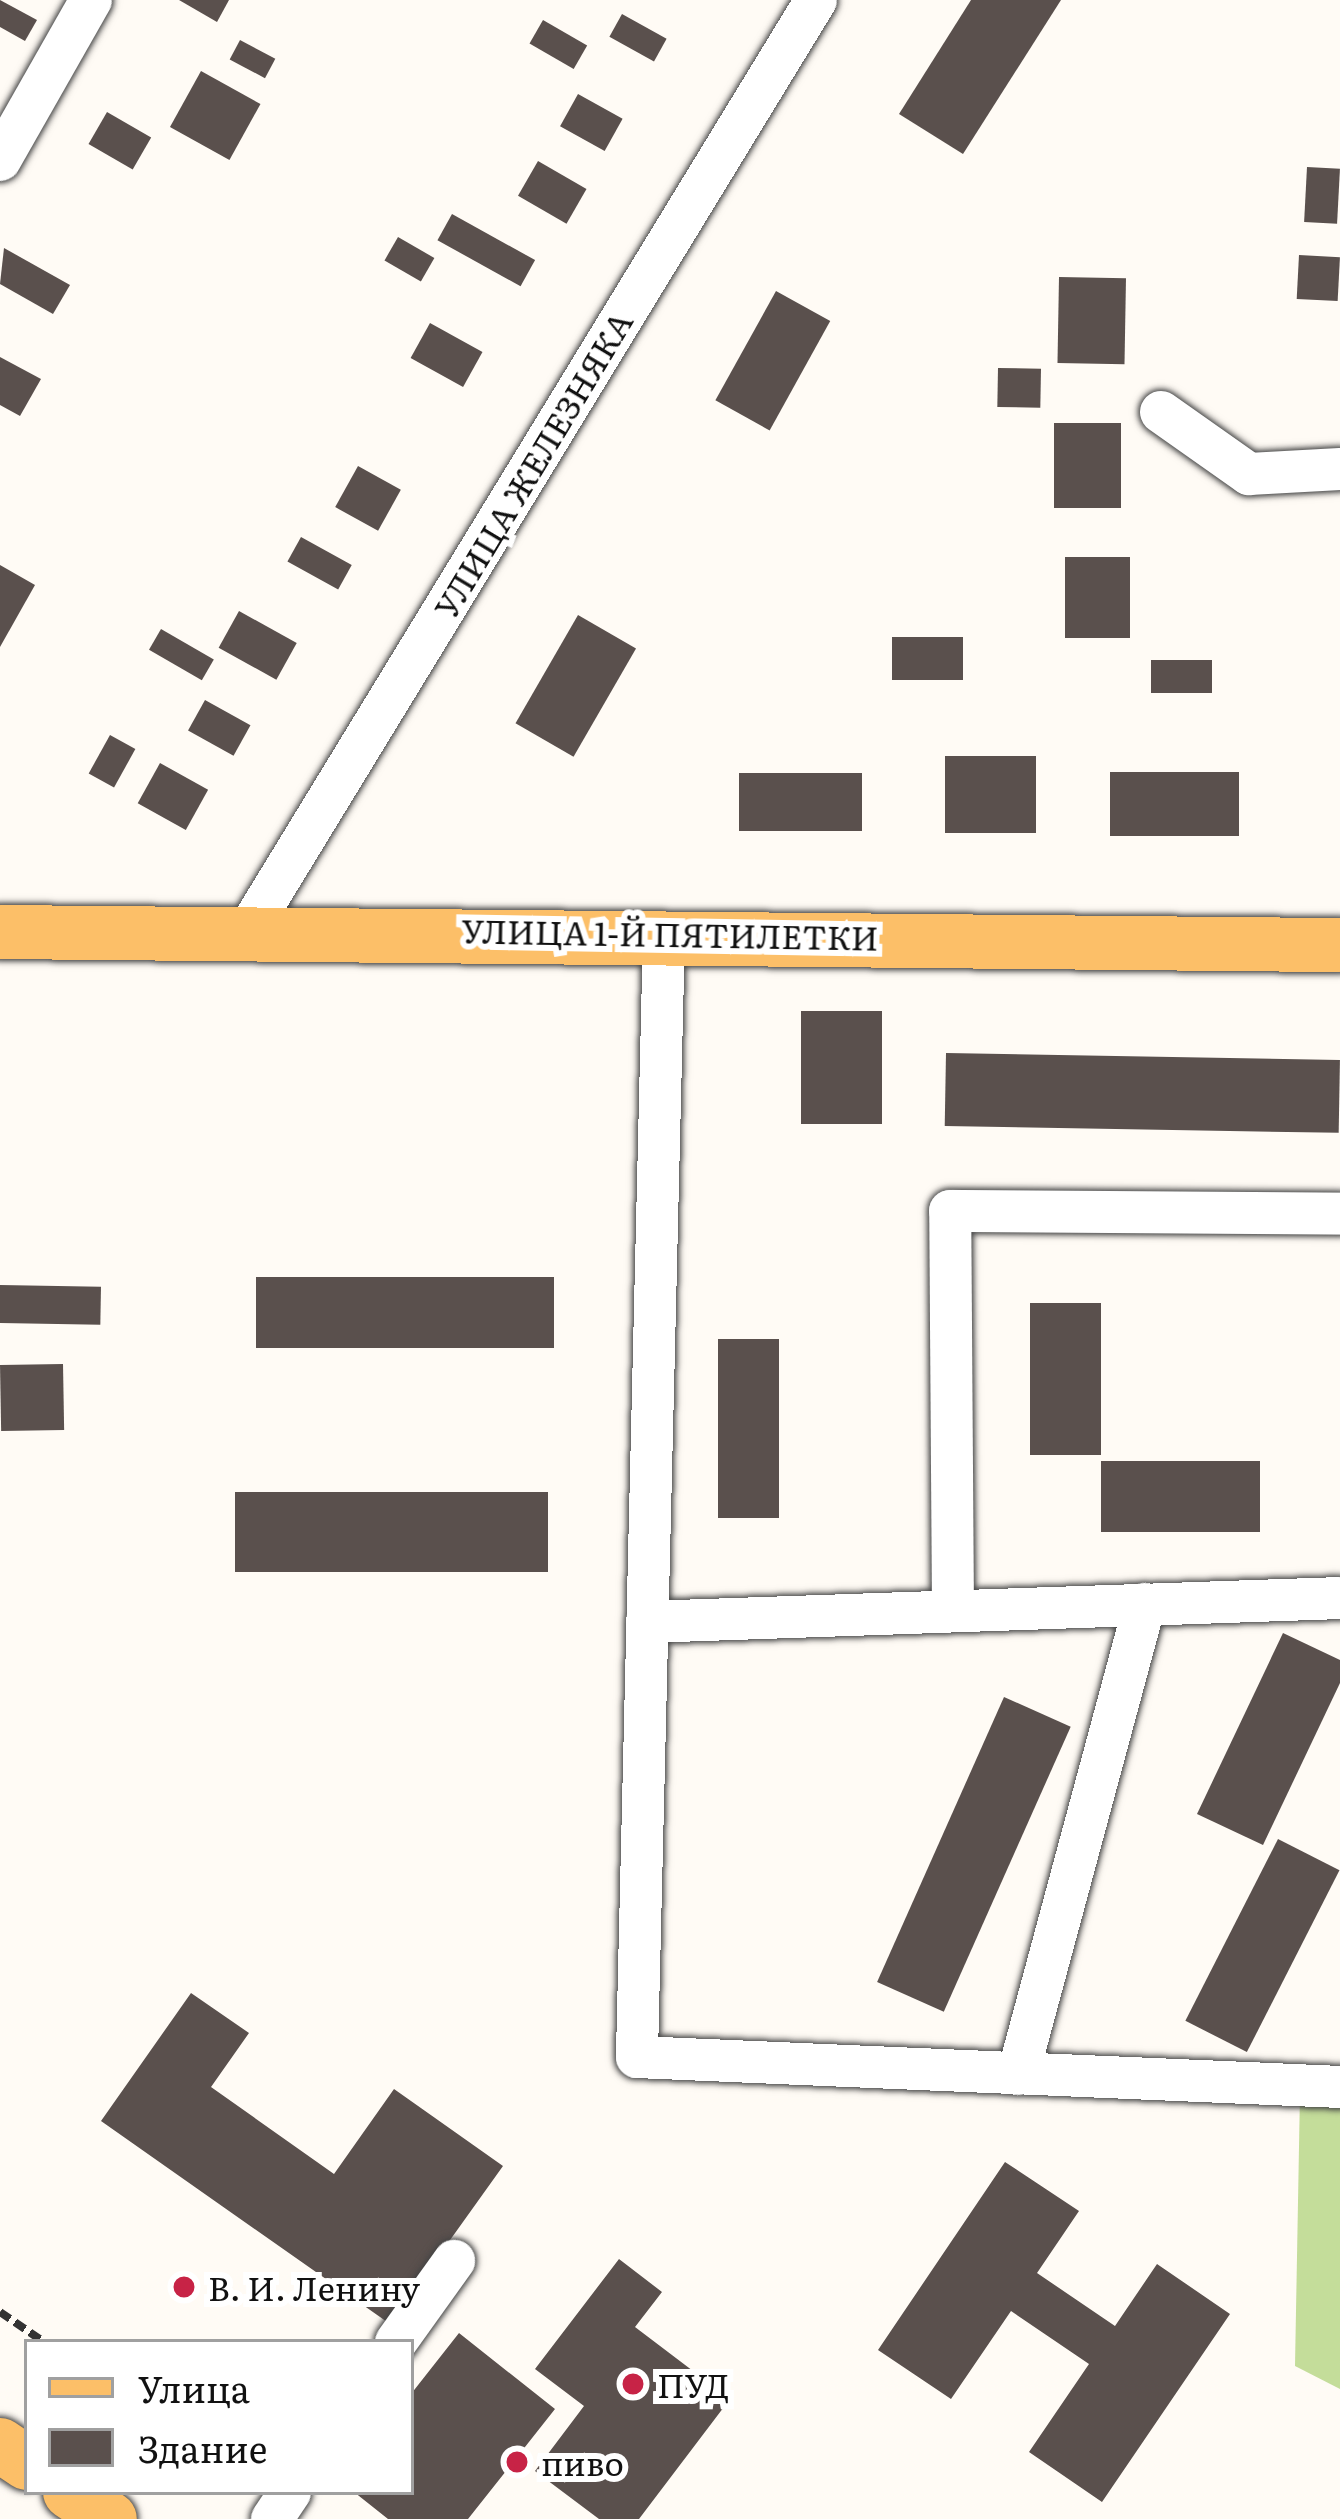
<!DOCTYPE html>
<meta charset="utf-8">
<style>
body{margin:0}
#map{position:relative;width:1340px;height:2519px;overflow:hidden;background:#fffbf5;font-family:Literata,serif}
div>[style]{position:absolute}
[style*='--x']{left:calc(var(--x)*1px);top:calc(var(--y)*1px);width:calc(var(--w)*1px);rotate:calc(var(--a)*1deg)}
.forest>*{inset:0;background:#c4dd9a}
.building>*{inset:0;background:#5a504d;transform-origin:0 0}
.path>*{height:8px;margin-top:-4px;transform-origin:0;background:repeating-linear-gradient(90deg,#333 0 12px,transparent 0 18px)}
.roads{filter:drop-shadow(0 0 3px #444) drop-shadow(0 0 3px #444)}
.minor>*{height:42px;margin:-21px;padding:0 21px;transform-origin:21px;border-radius:21px;background:#fff}
.major>*{height:54px;margin:-27px;padding:0 27px;transform-origin:27px;border-radius:27px;background:#fcbf68}
.dots>*{width:33px;height:33px;translate:-50% -50%;box-sizing:border-box;border:6px solid #fff;border-radius:50%}
span{translate:-50% -50%;white-space:nowrap;text-align:center;line-height:1.15;-webkit-text-stroke:12px #fff;paint-order:stroke}
.street-label{font-size:33px;color:#111}
.poi-label{font-size:33px;color:#111}
.left{translate:0 -50%;text-align:left}
.legend{position:absolute;left:24px;top:2339px;width:390px;height:156px;box-sizing:border-box;background:#fff;border:3px solid #a0a0a0;margin:0;padding:15px 21px;list-style:none;font-size:36px;color:#111}
.legend li{display:flex;align-items:center;gap:24px;height:60px}
.legend b{width:60px;border:3px solid #a0a0a0}
</style>
<div id="map">
<div class="forest">
<i style="clip-path:polygon(1340px 2090px,1340px 2389px,1295px 2366px,1300px 2092px)"></i>
</div>
<div class="building">
<i style="clip-path:polygon(0 0,37px 20px,25px 41px,0 27px)"></i>
<i style="clip-path:polygon(179px 0,229px 0,217px 22px)"></i>
<i style="clip-path:polygon(971px 0,1061px 0,963px 154px,899px 114px)"></i>
<i style="left:622px;top:14px;width:51px;height:26px;rotate:29deg"></i>
<i style="left:543px;top:20px;width:51px;height:27px;rotate:30deg"></i>
<i style="left:240px;top:40px;width:40px;height:22px;rotate:28deg"></i>
<i style="left:201px;top:71px;width:68px;height:64px;rotate:29deg"></i>
<i style="left:578px;top:94px;width:51px;height:37px;rotate:29deg"></i>
<i style="left:107px;top:112px;width:51px;height:37px;rotate:30deg"></i>
<i style="left:538px;top:161px;width:56px;height:40px;rotate:30deg"></i>
<i style="left:1307px;top:167px;width:33px;height:55px;rotate:3deg"></i>
<i style="left:452px;top:214px;width:95px;height:30px;rotate:29deg"></i>
<i style="left:398px;top:237px;width:42px;height:27px;rotate:30deg"></i>
<i style="clip-path:polygon(4px 248px,70px 285px,53px 314px,0 284px)"></i>
<i style="left:1299px;top:255px;width:41px;height:44px;rotate:3deg"></i>
<i style="left:1059px;top:277px;width:67px;height:86px;rotate:1deg"></i>
<i style="left:776px;top:291px;width:62px;height:125px;rotate:29deg"></i>
<i style="left:430px;top:323px;width:60px;height:40px;rotate:29deg"></i>
<i style="clip-path:polygon(0 357px,41px 379px,20px 416px,0 405px)"></i>
<i style="left:998px;top:368px;width:43px;height:39px;rotate:1deg"></i>
<i style="left:1054px;top:423px;width:67px;height:85px"></i>
<i style="left:358px;top:466px;width:49px;height:47px;rotate:29deg"></i>
<i style="left:301px;top:537px;width:58px;height:28px;rotate:29deg"></i>
<i style="left:1130px;top:557px;width:81px;height:65px;rotate:90deg"></i>
<i style="clip-path:polygon(0 565px,35px 585px,0 647px)"></i>
<i style="left:239px;top:611px;width:66px;height:42px;rotate:29deg"></i>
<i style="left:578px;top:615px;width:67px;height:125px;rotate:30deg"></i>
<i style="left:161px;top:629px;width:61px;height:24px;rotate:30deg"></i>
<i style="left:892px;top:637px;width:71px;height:43px"></i>
<i style="left:1151px;top:660px;width:61px;height:33px"></i>
<i style="left:205px;top:700px;width:52px;height:35px;rotate:29deg"></i>
<i style="left:110px;top:735px;width:29px;height:44px;rotate:29deg"></i>
<i style="left:945px;top:756px;width:91px;height:77px"></i>
<i style="left:160px;top:763px;width:55px;height:46px;rotate:29deg"></i>
<i style="left:1110px;top:772px;width:129px;height:64px"></i>
<i style="left:739px;top:773px;width:123px;height:58px"></i>
<i style="left:801px;top:1011px;width:81px;height:113px"></i>
<i style="left:946px;top:1053px;width:394px;height:73px;rotate:1deg"></i>
<i style="left:256px;top:1277px;width:298px;height:71px"></i>
<i style="left:0;top:1285px;width:101px;height:38px;rotate:1deg"></i>
<i style="left:1030px;top:1303px;width:71px;height:152px"></i>
<i style="left:779px;top:1339px;width:179px;height:61px;rotate:90deg"></i>
<i style="left:63px;top:1364px;width:66px;height:63px;rotate:89deg"></i>
<i style="left:1101px;top:1461px;width:159px;height:71px"></i>
<i style="left:235px;top:1492px;width:313px;height:80px"></i>
<i style="clip-path:polygon(1283px 1633px,1340px 1660px,1340px 1683px,1263px 1845px,1197px 1814px)"></i>
<i style="left:1004px;top:1697px;width:73px;height:312px;rotate:24deg"></i>
<i style="left:1278px;top:1839px;width:69px;height:204px;rotate:27deg"></i>
<i style="clip-path:polygon(191px 1993px,249px 2033px,211px 2087px,334px 2174px,394px 2089px,503px 2166px,390px 2324px,101px 2121px)"></i>
<i style="clip-path:polygon(1005px 2162px,1079px 2211px,1037px 2273px,1115px 2326px,1157px 2264px,1230px 2314px,1102px 2502px,1029px 2452px,1089px 2364px,1011px 2311px,951px 2399px,878px 2350px)"></i>
<i style="clip-path:polygon(619px 2259px,662px 2292px,635px 2327px,730px 2399px,639px 2519px,599px 2519px,535px 2471px,584px 2406px,535px 2369px)"></i>
<i style="clip-path:polygon(459px 2333px,555px 2409px,468px 2519px,388px 2519px,354px 2492px,411px 2492px,411px 2394px)"></i>
</div>
<div class="path">
<i style="--x:0;--y:2312;--w:53;--a:34.3"></i>
</div>
<div class="roads">
<div class="minor">
<i style="--x:0;--y:160;--w:184;--a:-60.4"></i>
<i style="--x:1161;--y:412;--w:108;--a:35.2"></i>
<i style="--x:1249;--y:474;--w:91;--a:-3.1"></i>
<i style="--x:249;--y:929;--w:1088;--a:-58.6"></i>
<i style="--x:664;--y:933;--w:1124;--a:91.38"></i>
<i style="--x:637;--y:2057;--w:704;--a:2.44"></i>
<i style="--x:953;--y:1611;--w:400;--a:-90.4"></i>
<i style="--x:950;--y:1211;--w:390;--a:0.4"></i>
<i style="--x:647;--y:1622;--w:693;--a:-1.98"></i>
<i style="--x:1018;--y:2074;--w:487;--a:-74.9"></i>
<i style="--x:396;--y:2342;--w:100;--a:-54.4"></i>
<i style="--x:272;--y:2519;--w:32;--a:-56"></i>
</div>
<div class="major">
<i style="--x:0;--y:932;--w:1340;--a:0.56"></i>
<i style="--x:0;--y:2445;--w:32;--a:34"></i>
<i style="--x:70;--y:2492;--w:48;--a:34"></i>
</div>
</div>
<div class="dots">
<i style="left:184px;top:2287px;background:#c72346"></i>
<i style="left:633px;top:2384px;background:#c72346"></i>
<i style="left:517px;top:2462px;background:#c72346"></i>
</div>
<div class="street-label">
<span style="left:532px;top:464px;rotate:-59deg">УЛИЦА ЖЕЛЕЗНЯКА</span>
<span style="left:670px;top:933px;rotate:1deg">УЛИЦА 1-Й ПЯТИЛЕТКИ</span>
</div>
<div class="poi-label">
<span class="left" style="left:208px;top:2287px">В. И. Ленину</span>
<span class="left" style="left:657px;top:2384px">ПУД</span>
<span class="left" style="left:541px;top:2462px">пиво</span>
</div>
<ul class="legend">
<li><b style="height:15px;background:#fcbf68"></b>Улица</li>
<li><b style="height:33px;background:#5a504d"></b>Здание</li>
</ul>
</div>
